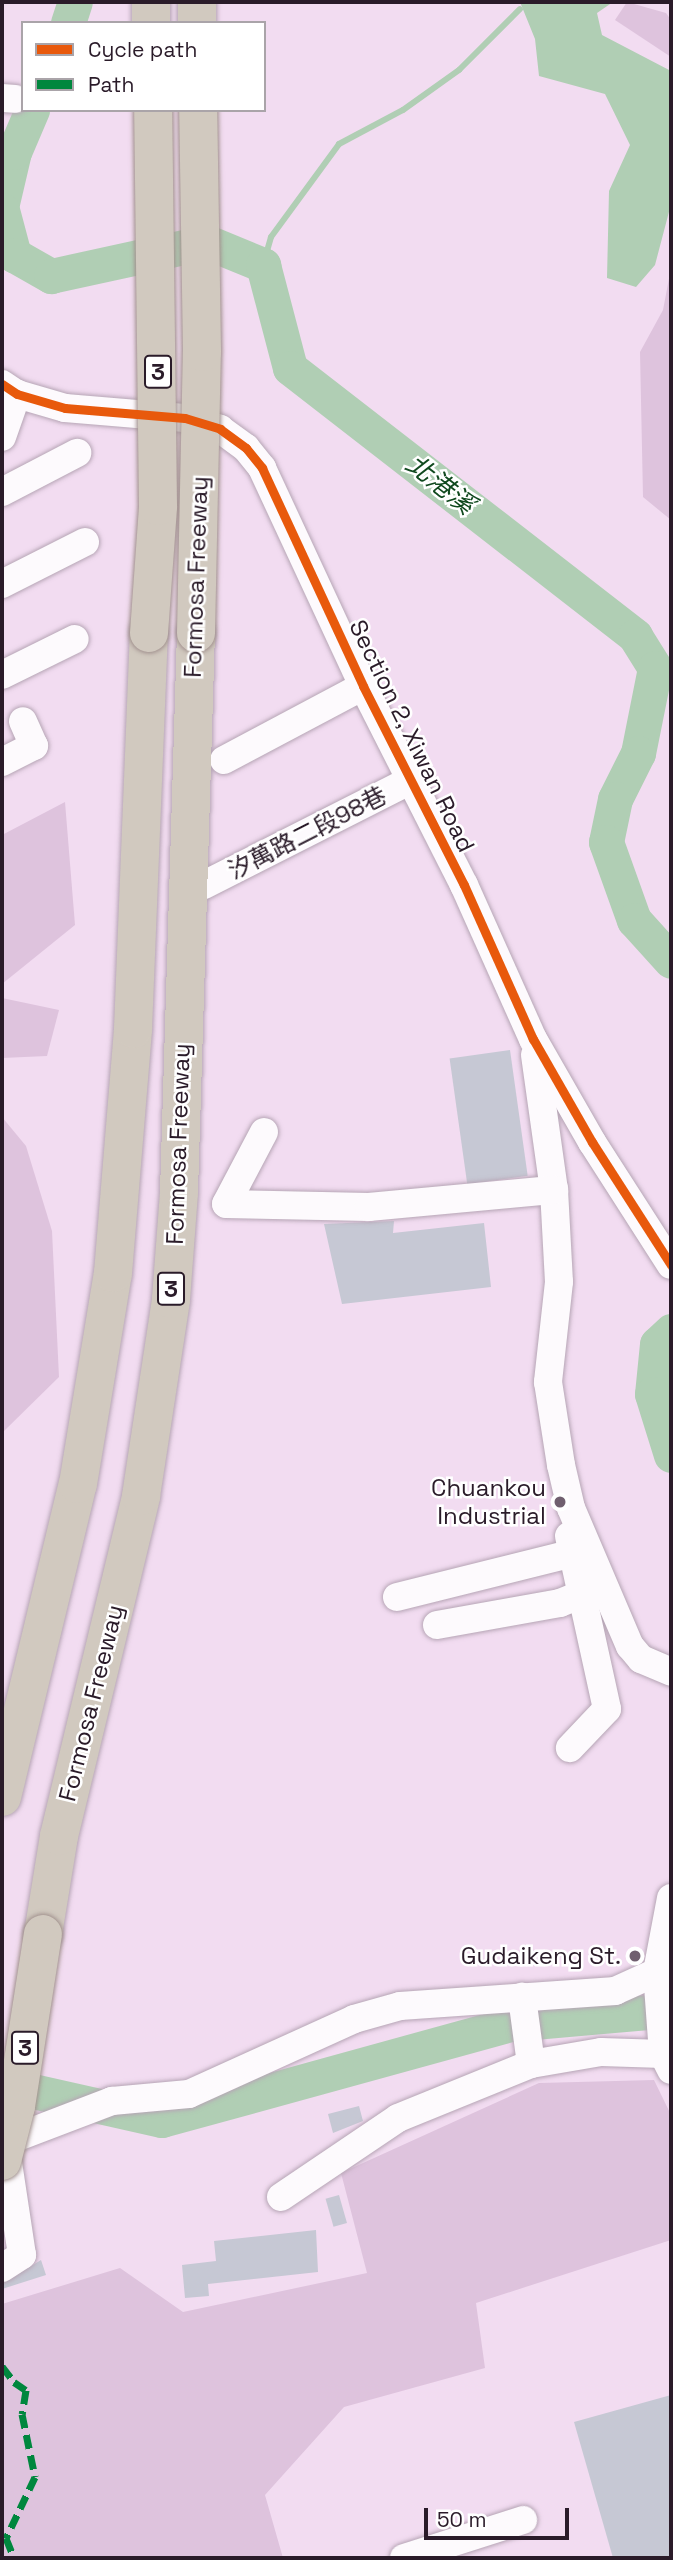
<!DOCTYPE html>
<meta charset="utf-8">
<style>
body{margin:0}
#map{position:relative;width:673px;height:2560px;overflow:hidden;background:#f2dcf1;font-family:"Space Grotesk","Noto Sans TC",sans-serif}
div>[style]{position:absolute}
[style*='--x']{left:calc(var(--x)*1px);top:calc(var(--y)*1px);width:calc(var(--w)*1px);rotate:calc(var(--a)*1deg)}
.green>*{inset:0;background:#dec3dd}
.water>*{inset:0;background:#b0ceb4}
.stream>*{height:6px;margin:-3px;padding:0 3px;transform-origin:3px;border-radius:3px;background:#b0ceb4}
.river>*{height:35px;margin:-17.5px;padding:0 17.5px;transform-origin:17.5px;border-radius:17.5px;background:#b0ceb4}
.building>*{inset:0;background:#c6c8d4;transform-origin:0 0}
.roads{filter:drop-shadow(0 0 2px #b6a5b5) drop-shadow(0 0 2px #b6a5b5)}
.minor>*{height:28px;margin:-14px;padding:0 14px;transform-origin:14px;border-radius:14px;background:#fdfafd}
.highway>*{height:38px;margin:-19px;padding:0 19px;transform-origin:19px;border-radius:19px;background:#d1c9bf}
.bridges{filter:drop-shadow(0 0 2px #a2928f) drop-shadow(0 0 2px #a2928f)}
.highway-bridge>*{height:38px;margin:-19px;padding:0 19px;transform-origin:19px;border-radius:19px;background:#d1c9bf}
.quiet>*{height:7px;margin-top:-3.5px;transform-origin:0;background:repeating-linear-gradient(90deg,#00873e 0 14px,transparent 0 21px)}
.cycleway>*{height:9px;margin:-4.5px;padding:0 4.5px;transform-origin:4.5px;border-radius:4.5px;background:#e8590c}
.dots>*{width:19px;height:19px;translate:-50% -50%;box-sizing:border-box;border:4px solid #fff;border-radius:50%}
span{translate:-50% -50%;white-space:nowrap;text-align:center;line-height:1.15;-webkit-text-stroke:5px #fff;paint-order:stroke}
.shield-label span{padding:2px 5px;background:#fff;border:2px solid;border-radius:5px;-webkit-text-stroke-width:0}
.shield-label{font-size:23px;color:#2a1b29;font-weight:700}
.street-label{font-size:24px;color:#2a1b29}
.poi-label{font-size:24px;color:#2a1b29}
.right{translate:-100% -50%;text-align:right}
.water-label{font-size:26px;color:#10491e;font-style:italic}
.frame{position:absolute;inset:0;border:4px solid #2a1b29;pointer-events:none}
.legend{position:absolute;left:21px;top:21px;width:245px;height:91px;box-sizing:border-box;background:#fff;border:2px solid #aaa4a9;margin:0;padding:9px 12px;list-style:none;font-size:21px;color:#2a1b29}
.legend li{display:flex;align-items:center;gap:14px;height:35px}
.legend b{width:35px;border:2px solid #aaa4a9}
.scale{position:absolute;left:424px;top:2508px;width:145px;height:32px;box-sizing:border-box;border:4px solid #2a1b29;border-top:0;padding-left:9px;font-size:21px;line-height:24px;white-space:nowrap;color:#2a1b29;-webkit-text-stroke:5px #fff;paint-order:stroke}
</style>
<div id="map">
<div class="green">
<i style="clip-path:polygon(627px 2px,666px 13px,671px 20px,671px 57px,615px 20px)"></i>
<i style="clip-path:polygon(671px 268px,671px 520px,643px 497px,640px 352px,663px 310px)"></i>
<i style="clip-path:polygon(65px 802px,75px 925px,2px 984px,2px 835px)"></i>
<i style="clip-path:polygon(2px 998px,59px 1010px,47px 1056px,2px 1058px)"></i>
<i style="clip-path:polygon(2px 1117px,26px 1146px,52px 1231px,59px 1377px,2px 1433px)"></i>
<i style="clip-path:polygon(654px 2080px,671px 2115px,671px 2240px,476px 2303px,485px 2368px,344px 2407px,265px 2495px,283px 2558px,2px 2558px,2px 2304px,120px 2268px,183px 2312px,367px 2273px,341px 2173px,539px 2083px)"></i>
</div>
<div class="water">
<i style="clip-path:polygon(520px 2px,613px 2px,597px 13px,602px 35px,671px 71px,670px 208px,655px 265px,636px 287px,607px 278px,609px 191px,630px 145px,605px 94px,539px 76px,535px 39px)"></i>
</div>
<div class="stream">
<i style="--x:263;--y:265;--w:29;--a:-74"></i>
<i style="--x:271;--y:237;--w:115;--a:-53.8"></i>
<i style="--x:339;--y:144;--w:72;--a:-28"></i>
<i style="--x:403;--y:110;--w:69;--a:-35.5"></i>
<i style="--x:459;--y:70;--w:86;--a:-45"></i>
</div>
<div class="river">
<i style="--x:68;--y:23;--w:22;--a:-72"></i>
<i style="--x:2;--y:203;--w:52;--a:-76.8"></i>
<i style="--x:14;--y:152;--w:46;--a:-66.8"></i>
<i style="--x:2;--y:210;--w:47;--a:75.1"></i>
<i style="--x:14;--y:255;--w:43;--a:29.6"></i>
<i style="--x:51;--y:276;--w:160;--a:-12.3"></i>
<i style="--x:207;--y:242;--w:61;--a:22.3"></i>
<i style="--x:263;--y:265;--w:106;--a:75.3"></i>
<i style="--x:290;--y:368;--w:437;--a:37.8"></i>
<i style="--x:635;--y:636;--w:38;--a:58"></i>
<i style="--x:655;--y:668;--w:87;--a:101.3"></i>
<i style="--x:638;--y:753;--w:51;--a:116.6"></i>
<i style="--x:615;--y:799;--w:44;--a:101.8"></i>
<i style="--x:606;--y:842;--w:83;--a:70.3"></i>
<i style="--x:634;--y:920;--w:55;--a:47.9"></i>
<i style="--x:671;--y:1331;--w:19;--a:137"></i>
<i style="--x:657;--y:1344;--w:50;--a:95.7"></i>
<i style="--x:652;--y:1394;--w:64;--a:72.7"></i>
<i style="--x:2;--y:2084;--w:164;--a:12.7"></i>
<i style="--x:162;--y:2120;--w:362;--a:-15.4"></i>
<i style="--x:511;--y:2024;--w:161;--a:-5"></i>
</div>
<div class="building">
<i style="left:510px;top:1050px;width:127px;height:61px;rotate:82deg"></i>
<i style="clip-path:polygon(394px 1221px,393px 1233px,484px 1223px,491px 1287px,342px 1304px,324px 1224px)"></i>
<i style="clip-path:polygon(359px 2106px,363px 2121px,333px 2133px,328px 2114px)"></i>
<i style="left:339px;top:2195px;width:29px;height:14px;rotate:74deg"></i>
<i style="clip-path:polygon(316px 2230px,318px 2272px,208px 2284px,209px 2296px,185px 2298px,182px 2265px,216px 2261px,214px 2241px)"></i>
<i style="clip-path:polygon(41px 2260px,46px 2275px,2px 2289px,2px 2284px)"></i>
<i style="clip-path:polygon(671px 2395px,671px 2558px,613px 2558px,574px 2422px)"></i>
</div>
<div class="roads">
<div class="minor">
<i style="--x:2;--y:98;--w:13;--a:4"></i>
<i style="--x:2;--y:384;--w:18;--a:34"></i>
<i style="--x:17;--y:394;--w:50;--a:16.3"></i>
<i style="--x:65;--y:408;--w:120;--a:4.8"></i>
<i style="--x:185;--y:418;--w:37;--a:17"></i>
<i style="--x:220;--y:429;--w:32;--a:36"></i>
<i style="--x:246;--y:448;--w:26;--a:51"></i>
<i style="--x:262;--y:468;--w:240;--a:65.1"></i>
<i style="--x:363;--y:686;--w:223;--a:63.1"></i>
<i style="--x:464;--y:885;--w:169;--a:65.9"></i>
<i style="--x:533;--y:1039;--w:119;--a:60.2"></i>
<i style="--x:592;--y:1142;--w:146;--a:57.3"></i>
<i style="--x:2;--y:437;--w:46;--a:-70.8"></i>
<i style="--x:2;--y:492;--w:85;--a:-27.5"></i>
<i style="--x:2;--y:584;--w:93;--a:-26.8"></i>
<i style="--x:2;--y:675;--w:81;--a:-26.3"></i>
<i style="--x:224;--y:760;--w:157;--a:-28"></i>
<i style="--x:2;--y:762;--w:36;--a:-27"></i>
<i style="--x:34;--y:746;--w:27;--a:-114"></i>
<i style="--x:204;--y:885;--w:230;--a:-26.9"></i>
<i style="--x:535;--y:1055;--w:136;--a:82"></i>
<i style="--x:554;--y:1190;--w:92;--a:86.9"></i>
<i style="--x:559;--y:1282;--w:101;--a:96.3"></i>
<i style="--x:548;--y:1382;--w:84;--a:81.1"></i>
<i style="--x:561;--y:1465;--w:44;--a:76.9"></i>
<i style="--x:571;--y:1508;--w:150;--a:66.9"></i>
<i style="--x:630;--y:1646;--w:17;--a:50"></i>
<i style="--x:641;--y:1659;--w:33;--a:23"></i>
<i style="--x:264;--y:1132;--w:81;--a:117.8"></i>
<i style="--x:226;--y:1204;--w:143;--a:1.2"></i>
<i style="--x:369;--y:1207;--w:186;--a:-5.3"></i>
<i style="--x:569;--y:1536;--w:177;--a:77.6"></i>
<i style="--x:607;--y:1709;--w:54;--a:133.5"></i>
<i style="--x:397;--y:1597;--w:181;--a:-14"></i>
<i style="--x:437;--y:1625;--w:125;--a:-10.1"></i>
<i style="--x:560;--y:1603;--w:24;--a:-22"></i>
<i style="--x:671;--y:1898;--w:75;--a:100.7"></i>
<i style="--x:657;--y:1972;--w:82;--a:85.8"></i>
<i style="--x:663;--y:2054;--w:18;--a:63"></i>
<i style="--x:531;--y:2064;--w:71;--a:-9.7"></i>
<i style="--x:601;--y:2052;--w:62;--a:1.8"></i>
<i style="--x:2;--y:2143;--w:118;--a:-20.9"></i>
<i style="--x:112;--y:2101;--w:77;--a:-5.2"></i>
<i style="--x:189;--y:2094;--w:181;--a:-24.4"></i>
<i style="--x:354;--y:2019;--w:48;--a:-15.8"></i>
<i style="--x:400;--y:2006;--w:216;--a:-4"></i>
<i style="--x:615;--y:1991;--w:46;--a:-24.3"></i>
<i style="--x:281;--y:2197;--w:141;--a:-34"></i>
<i style="--x:398;--y:2118;--w:144;--a:-22.1"></i>
<i style="--x:531;--y:2064;--w:68;--a:-97.7"></i>
<i style="--x:2;--y:2268;--w:24;--a:-33"></i>
<i style="--x:22;--y:2255;--w:113;--a:-98.6"></i>
<i style="--x:404;--y:2558;--w:125;--a:-17.7"></i>
</div>
<div class="highway">
<i style="--x:151;--y:2;--w:21;--a:90"></i>
<i style="--x:197;--y:2;--w:21;--a:90"></i>
<i style="--x:2;--y:1797;--w:322;--a:-76.4"></i>
<i style="--x:78;--y:1484;--w:214;--a:-80.6"></i>
<i style="--x:113;--y:1273;--w:245;--a:-85.3"></i>
<i style="--x:133;--y:1029;--w:396;--a:-87.7"></i>
<i style="--x:43;--y:1934;--w:99;--a:-80.7"></i>
<i style="--x:59;--y:1836;--w:350;--a:-76.4"></i>
<i style="--x:141;--y:1496;--w:199;--a:-81.3"></i>
<i style="--x:171;--y:1299;--w:107;--a:-85.7"></i>
<i style="--x:179;--y:1192;--w:559;--a:-88.26"></i>
</div>
</div>
<div class="bridges">
<div class="highway-bridge">
<i style="--x:149;--y:633;--w:127;--a:-85.9"></i>
<i style="--x:158;--y:506;--w:396;--a:-90.7"></i>
<i style="--x:196;--y:633;--w:281;--a:-88.8"></i>
<i style="--x:202;--y:352;--w:242;--a:-90.9"></i>
<i style="--x:2;--y:2161;--w:57;--a:-75.7"></i>
<i style="--x:16;--y:2106;--w:174;--a:-81.1"></i>
</div>
</div>
<div class="quiet">
<i style="--x:2;--y:2366;--w:20;--a:53"></i>
<i style="--x:14;--y:2382;--w:14;--a:34"></i>
<i style="--x:26;--y:2390;--w:24;--a:99"></i>
<i style="--x:22;--y:2414;--w:64;--a:78.3"></i>
<i style="--x:35;--y:2477;--w:68;--a:115.4"></i>
<i style="--x:6;--y:2538;--w:22;--a:68"></i>
</div>
<div class="cycleway">
<i style="--x:2;--y:384;--w:18;--a:34"></i>
<i style="--x:17;--y:394;--w:50;--a:16.3"></i>
<i style="--x:65;--y:408;--w:120;--a:4.8"></i>
<i style="--x:185;--y:418;--w:37;--a:17"></i>
<i style="--x:220;--y:429;--w:32;--a:36"></i>
<i style="--x:246;--y:448;--w:26;--a:51"></i>
<i style="--x:262;--y:468;--w:240;--a:65.1"></i>
<i style="--x:363;--y:686;--w:223;--a:63.1"></i>
<i style="--x:464;--y:885;--w:169;--a:65.9"></i>
<i style="--x:533;--y:1039;--w:119;--a:60.2"></i>
<i style="--x:592;--y:1142;--w:146;--a:57.3"></i>
</div>
<div class="dots">
<i style="left:560px;top:1502px;background:#705f6f"></i>
<i style="left:635px;top:1956px;background:#705f6f"></i>
</div>
<div class="shield-label">
<span style="left:158px;top:372px">3</span>
<span style="left:171px;top:1289px">3</span>
<span style="left:25px;top:2048px">3</span>
</div>
<div class="street-label">
<span style="left:196px;top:577px;rotate:-88deg">Formosa Freeway</span>
<span style="left:412px;top:736px;rotate:64deg">Section 2, Xiwan Road</span>
<span style="left:307px;top:833px;rotate:-27deg">汐萬路二段98巷</span>
<span style="left:178px;top:1144px;rotate:-88deg">Formosa Freeway</span>
<span style="left:91px;top:1703px;rotate:-76deg">Formosa Freeway</span>
</div>
<div class="poi-label">
<span class="right" style="left:546px;top:1502px">Chuankou<br>Industrial</span>
<span class="right" style="left:621px;top:1956px">Gudaikeng St.</span>
</div>
<div class="water-label">
<span style="left:440px;top:485px;rotate:38deg">北港溪</span>
</div>
<div class="frame"></div>
<ul class="legend">
<li><b style="height:9px;background:#e8590c"></b>Cycle path</li>
<li><b style="height:9px;background:#00873e"></b>Path</li>
</ul>
<div class="scale">50 m</div>
</div>
